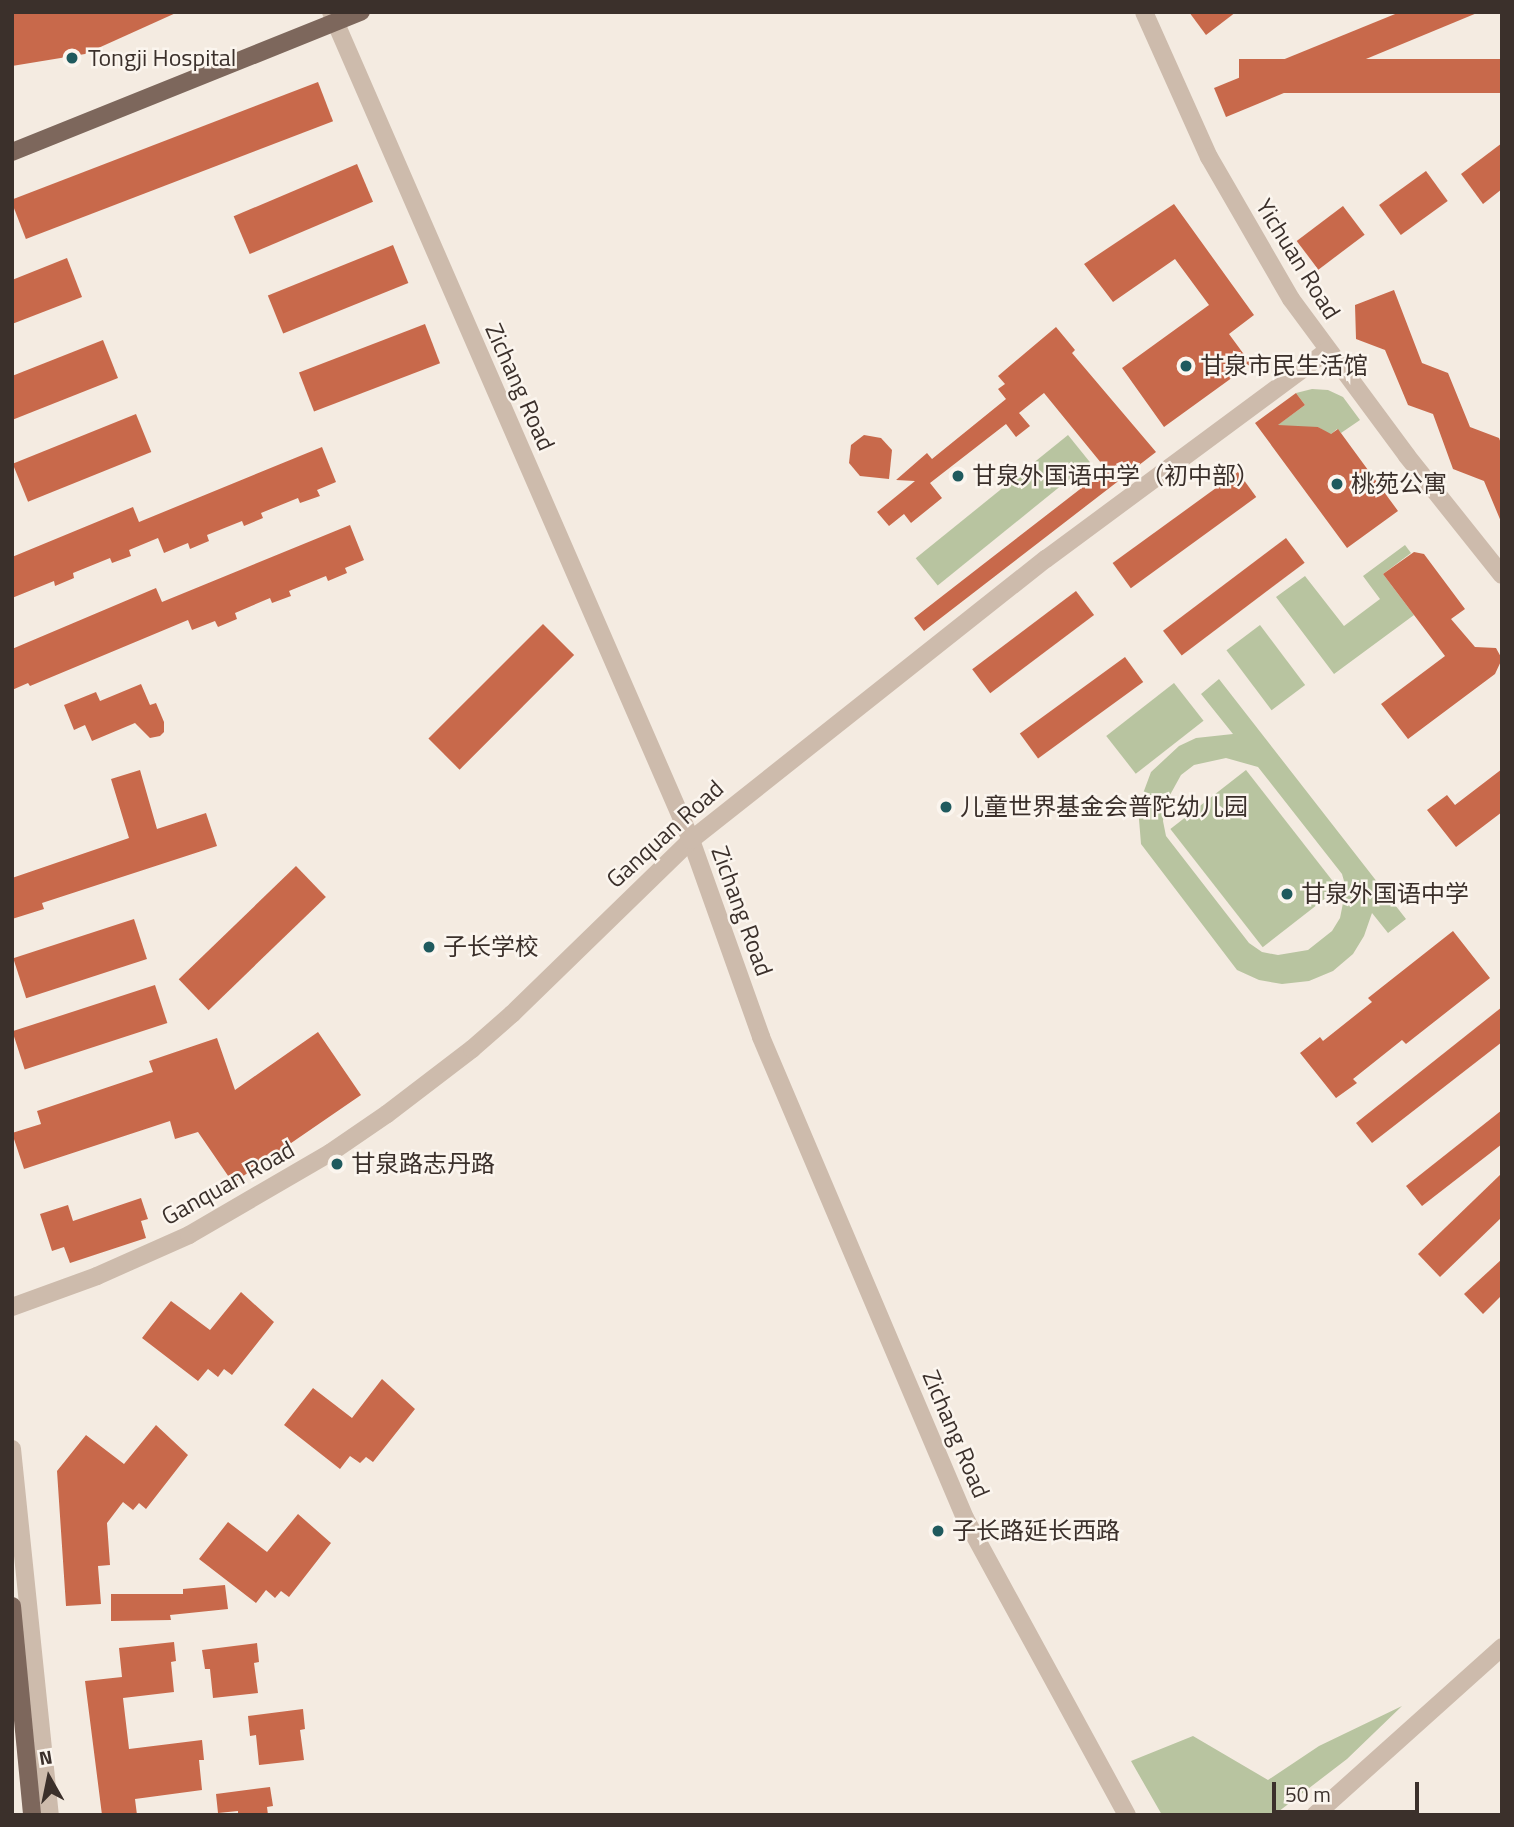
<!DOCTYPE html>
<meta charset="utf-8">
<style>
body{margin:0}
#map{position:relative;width:1514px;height:1827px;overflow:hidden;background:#f4ebe1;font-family:"Titillium Web","Noto Sans SC",sans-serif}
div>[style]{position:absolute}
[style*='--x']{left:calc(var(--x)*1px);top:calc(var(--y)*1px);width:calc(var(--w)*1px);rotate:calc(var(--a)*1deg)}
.green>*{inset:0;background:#b8c4a0;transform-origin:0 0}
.building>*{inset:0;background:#c8694b;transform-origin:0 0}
.minor>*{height:18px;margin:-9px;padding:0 9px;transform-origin:9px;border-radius:9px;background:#cdbbac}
.major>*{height:18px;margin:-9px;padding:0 9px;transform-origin:9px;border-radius:9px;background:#7d675c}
.dots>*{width:19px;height:19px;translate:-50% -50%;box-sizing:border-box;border:4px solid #fbf5ee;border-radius:50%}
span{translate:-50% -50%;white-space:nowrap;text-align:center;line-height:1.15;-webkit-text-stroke:5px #fbf5ee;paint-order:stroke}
.poi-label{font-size:24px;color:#3b302b}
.left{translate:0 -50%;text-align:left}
.street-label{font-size:24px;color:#3b302b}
.frame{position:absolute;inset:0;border:14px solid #3b302b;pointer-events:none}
.north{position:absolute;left:14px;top:1743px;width:70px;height:70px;-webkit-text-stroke:5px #fbf5ee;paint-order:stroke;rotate:351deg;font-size:19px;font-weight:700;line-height:28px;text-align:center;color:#3b302b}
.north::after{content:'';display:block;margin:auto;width:24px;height:32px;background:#3b302b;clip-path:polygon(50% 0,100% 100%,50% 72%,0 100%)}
.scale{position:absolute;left:1272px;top:1782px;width:147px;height:32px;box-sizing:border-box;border:4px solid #3b302b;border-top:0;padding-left:9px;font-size:21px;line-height:24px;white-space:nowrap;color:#3b302b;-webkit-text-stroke:5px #fbf5ee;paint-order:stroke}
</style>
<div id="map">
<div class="green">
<i style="clip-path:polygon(1312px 389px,1328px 390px,1343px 397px,1360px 420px,1341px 433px,1337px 429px,1330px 435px,1318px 427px,1264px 435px,1305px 405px,1296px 393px)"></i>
<i style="left:1068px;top:435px;width:35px;height:196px;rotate:51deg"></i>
<i style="clip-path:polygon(1405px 545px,1411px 553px,1383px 574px,1414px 615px,1334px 674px,1276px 597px,1305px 576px,1344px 626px,1380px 599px,1363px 576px)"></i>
<i style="left:1260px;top:625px;width:75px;height:42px;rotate:53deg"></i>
<i style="clip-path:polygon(evenodd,1219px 679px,1406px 919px,1388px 933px,1372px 913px,1364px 936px,1353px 954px,1333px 971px,1309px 981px,1282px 984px,1259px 980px,1237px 970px,1141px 844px,1138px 807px,1151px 772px,1179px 746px,1196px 738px,1233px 734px,1201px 694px,1219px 679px,1226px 758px,1258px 767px,1342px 874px,1346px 888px,1340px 918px,1332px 931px,1308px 950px,1278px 955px,1262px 952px,1249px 943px,1166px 836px,1163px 821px,1165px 804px,1181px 775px,1194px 765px,1226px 758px)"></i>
<i style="left:1174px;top:683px;width:48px;height:86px;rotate:52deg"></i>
<i style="left:1246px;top:770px;width:150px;height:96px;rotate:52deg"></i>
<i style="clip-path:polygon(1402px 1706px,1347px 1759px,1274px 1815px,1162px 1815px,1131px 1761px,1193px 1736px,1268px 1780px,1319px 1746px)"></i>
</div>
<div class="building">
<i style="clip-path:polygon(12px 12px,178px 12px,85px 54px,12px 66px)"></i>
<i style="clip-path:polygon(1189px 12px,1236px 12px,1206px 35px)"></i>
<i style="clip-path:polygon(1400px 12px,1477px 13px,1226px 117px,1214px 88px)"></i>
<i style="left:1502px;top:59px;width:34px;height:263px;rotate:90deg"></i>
<i style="left:318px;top:82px;width:42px;height:329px;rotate:69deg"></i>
<i style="clip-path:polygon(1502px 143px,1502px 189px,1483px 204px,1461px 174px)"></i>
<i style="left:357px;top:164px;width:41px;height:134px;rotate:67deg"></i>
<i style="left:1426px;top:171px;width:37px;height:58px;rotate:54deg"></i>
<i style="clip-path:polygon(1174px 204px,1254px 315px,1229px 334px,1251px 364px,1164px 427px,1122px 368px,1209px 305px,1175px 259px,1113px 302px,1084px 264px)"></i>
<i style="left:1343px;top:206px;width:36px;height:58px;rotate:53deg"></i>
<i style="left:393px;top:245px;width:41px;height:135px;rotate:68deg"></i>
<i style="clip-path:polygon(67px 258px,82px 297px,12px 324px,12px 280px)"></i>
<i style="clip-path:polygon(1394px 290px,1422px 363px,1448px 373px,1470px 427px,1499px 438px,1502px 446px,1502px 524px,1484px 481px,1453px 469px,1433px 414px,1408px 405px,1385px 350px,1356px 339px,1355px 305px)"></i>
<i style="left:425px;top:324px;width:42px;height:135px;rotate:69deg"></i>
<i style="clip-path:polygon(1056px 327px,1075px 350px,1072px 353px,1156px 452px,924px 631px,914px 618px,1106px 469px,1044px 393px,1019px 413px,1030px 426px,1016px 437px,1006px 424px,930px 483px,942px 498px,911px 523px,904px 514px,889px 526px,877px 512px,915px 481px,896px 480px,927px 453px,932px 459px,1006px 399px,998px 389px,1005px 384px,998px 376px)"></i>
<i style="clip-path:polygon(103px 340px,118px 378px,12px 420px,12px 376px)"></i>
<i style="clip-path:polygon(1296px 393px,1305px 405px,1278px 425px,1318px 427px,1331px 434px,1338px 429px,1398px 511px,1347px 548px,1255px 423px)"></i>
<i style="left:136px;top:414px;width:41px;height:133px;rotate:68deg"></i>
<i style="clip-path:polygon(864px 435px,881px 438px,892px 450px,889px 479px,860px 476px,849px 463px,851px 445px)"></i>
<i style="clip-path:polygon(322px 447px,336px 482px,317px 490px,320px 496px,300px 503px,298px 498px,261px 513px,263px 518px,244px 526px,242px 521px,207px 535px,209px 541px,190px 549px,188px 543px,164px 553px,158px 538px,129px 550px,131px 556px,112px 563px,110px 558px,73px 573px,74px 578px,55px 586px,54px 581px,12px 598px,12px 557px,133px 507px,139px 522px)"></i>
<i style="left:1238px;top:472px;width:31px;height:155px;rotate:54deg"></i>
<i style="clip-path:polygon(350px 525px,364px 560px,345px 568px,347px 573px,328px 581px,326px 576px,289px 591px,291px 596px,272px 603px,270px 598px,235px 613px,237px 619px,218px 627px,215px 621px,192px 630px,188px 620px,30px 686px,28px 683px,12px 690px,12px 649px,156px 588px,162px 602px)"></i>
<i style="left:1286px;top:538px;width:31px;height:154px;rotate:53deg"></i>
<i style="clip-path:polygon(1414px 552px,1424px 554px,1465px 609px,1451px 619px,1475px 647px,1496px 648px,1502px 659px,1495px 674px,1408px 739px,1381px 704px,1445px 656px,1383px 574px)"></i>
<i style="left:1076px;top:591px;width:30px;height:130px;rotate:53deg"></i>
<i style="left:543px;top:624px;width:44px;height:162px;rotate:45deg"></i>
<i style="left:1125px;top:657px;width:31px;height:130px;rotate:54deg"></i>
<i style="clip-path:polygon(141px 684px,150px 705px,156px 703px,164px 722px,164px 732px,160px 736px,150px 738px,135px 723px,92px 741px,85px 725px,74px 730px,64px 705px,96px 692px,100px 701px)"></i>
<i style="clip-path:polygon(1502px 769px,1502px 812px,1456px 847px,1427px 810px,1447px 795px,1455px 805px)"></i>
<i style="clip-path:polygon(140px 770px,157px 829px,206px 813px,217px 846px,42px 903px,44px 909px,12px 919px,12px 878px,129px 838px,111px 779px)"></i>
<i style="left:296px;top:866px;width:43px;height:163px;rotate:46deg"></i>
<i style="left:134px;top:919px;width:42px;height:127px;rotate:72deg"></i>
<i style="clip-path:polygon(1453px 931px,1490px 978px,1406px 1044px,1402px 1040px,1353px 1079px,1357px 1083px,1336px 1098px,1300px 1053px,1320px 1037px,1323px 1041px,1372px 1002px,1368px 998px)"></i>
<i style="left:155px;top:985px;width:40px;height:150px;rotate:72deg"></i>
<i style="clip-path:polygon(1502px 1007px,1502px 1042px,1372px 1143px,1356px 1123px)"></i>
<i style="clip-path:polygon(318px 1032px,361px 1095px,233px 1183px,198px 1132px,175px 1139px,170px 1121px,24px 1169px,12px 1133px,41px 1124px,37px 1111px,153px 1072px,149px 1061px,217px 1038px,235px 1090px)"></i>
<i style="clip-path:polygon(1502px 1110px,1502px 1144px,1422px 1206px,1406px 1186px)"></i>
<i style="clip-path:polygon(1502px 1173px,1502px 1217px,1440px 1277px,1418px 1254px)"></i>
<i style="clip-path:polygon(141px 1198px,148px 1219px,141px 1221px,146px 1238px,70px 1263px,64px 1247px,52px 1251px,40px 1214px,68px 1205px,73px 1221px)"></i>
<i style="clip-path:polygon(1502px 1259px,1502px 1295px,1483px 1314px,1464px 1294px)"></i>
<i style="clip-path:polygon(241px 1292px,274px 1322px,232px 1375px,224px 1369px,218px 1377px,208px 1369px,198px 1381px,142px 1338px,171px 1301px,210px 1330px)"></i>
<i style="clip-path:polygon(382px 1379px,415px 1409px,373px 1462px,366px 1457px,360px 1463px,350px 1456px,340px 1469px,284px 1425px,313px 1388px,352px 1418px)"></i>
<i style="clip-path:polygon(156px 1425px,188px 1455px,146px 1509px,139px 1503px,133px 1510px,123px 1502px,107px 1523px,110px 1565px,98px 1566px,101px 1604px,66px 1606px,57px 1471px,86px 1435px,124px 1464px)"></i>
<i style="clip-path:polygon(298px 1514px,331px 1543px,289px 1597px,281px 1591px,275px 1598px,266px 1590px,256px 1603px,199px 1559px,228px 1522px,267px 1552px)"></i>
<i style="clip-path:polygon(225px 1585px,228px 1609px,170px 1615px,171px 1620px,111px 1621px,111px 1594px,183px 1594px,183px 1589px)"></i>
<i style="clip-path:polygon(174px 1642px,176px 1661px,171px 1662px,174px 1692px,123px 1698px,129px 1749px,202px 1740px,204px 1760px,199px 1760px,202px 1790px,135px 1799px,137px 1815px,102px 1815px,85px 1681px,122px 1677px,119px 1648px)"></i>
<i style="clip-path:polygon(257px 1643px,259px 1662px,254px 1663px,258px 1693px,213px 1698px,210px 1669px,205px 1669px,202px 1650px)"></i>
<i style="clip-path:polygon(303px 1709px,305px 1729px,300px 1730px,304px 1760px,259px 1765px,256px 1735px,250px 1736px,248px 1716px)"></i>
<i style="clip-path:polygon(270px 1787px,273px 1806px,267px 1807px,268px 1815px,238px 1815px,238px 1811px,218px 1813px,216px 1794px)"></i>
</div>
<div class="minor">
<i style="--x:331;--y:12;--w:903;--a:66.5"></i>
<i style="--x:691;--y:840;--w:209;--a:70.4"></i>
<i style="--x:761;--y:1037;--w:522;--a:67.02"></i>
<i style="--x:965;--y:1518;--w:338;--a:61.4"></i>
<i style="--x:1144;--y:12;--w:159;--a:65.9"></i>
<i style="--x:1209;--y:157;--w:164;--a:60"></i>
<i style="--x:1291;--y:299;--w:195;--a:53.5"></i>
<i style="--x:1407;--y:456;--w:152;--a:51.4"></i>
<i style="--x:12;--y:1307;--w:90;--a:-20"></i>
<i style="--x:97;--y:1276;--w:101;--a:-24"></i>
<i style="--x:189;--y:1235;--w:163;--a:-30.2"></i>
<i style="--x:330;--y:1153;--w:69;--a:-34.4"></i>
<i style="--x:387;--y:1114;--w:107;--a:-37.4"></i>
<i style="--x:472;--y:1049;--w:53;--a:-41.2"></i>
<i style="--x:512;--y:1014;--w:250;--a:-44.2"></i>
<i style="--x:691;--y:840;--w:453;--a:-38.4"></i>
<i style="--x:1046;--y:559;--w:350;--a:-36.5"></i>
<i style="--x:12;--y:1449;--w:368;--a:84.1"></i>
<i style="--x:1315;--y:1815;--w:251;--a:-41.9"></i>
</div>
<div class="major">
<i style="--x:12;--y:152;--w:376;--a:-21.9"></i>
<i style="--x:12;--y:1606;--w:210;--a:84.5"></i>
</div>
<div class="dots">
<i style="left:72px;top:58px;background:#1f5a5e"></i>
<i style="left:1186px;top:366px;background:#1f5a5e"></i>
<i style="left:958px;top:476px;background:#1f5a5e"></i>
<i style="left:1337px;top:484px;background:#1f5a5e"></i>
<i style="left:946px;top:807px;background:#1f5a5e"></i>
<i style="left:1287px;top:894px;background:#1f5a5e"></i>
<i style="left:429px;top:947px;background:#1f5a5e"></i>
<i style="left:337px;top:1164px;background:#1f5a5e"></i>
<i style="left:938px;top:1531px;background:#1f5a5e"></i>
</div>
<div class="poi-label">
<span class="left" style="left:88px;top:58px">Tongji Hospital</span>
<span class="left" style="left:1200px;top:366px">甘泉市民生活馆</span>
<span class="left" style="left:972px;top:476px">甘泉外国语中学（初中部）</span>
<span class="left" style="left:1351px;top:484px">桃苑公寓</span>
<span class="left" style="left:960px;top:807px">儿童世界基金会普陀幼儿园</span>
<span class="left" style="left:1301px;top:894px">甘泉外国语中学</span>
<span class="left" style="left:443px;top:947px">子长学校</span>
<span class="left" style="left:351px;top:1164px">甘泉路志丹路</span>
<span class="left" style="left:952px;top:1531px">子长路延长西路</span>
</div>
<div class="street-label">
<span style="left:1298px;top:259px;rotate:58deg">Yichuan Road</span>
<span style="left:520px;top:387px;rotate:66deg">Zichang Road</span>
<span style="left:665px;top:834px;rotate:-42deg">Ganquan Road</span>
<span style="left:742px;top:911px;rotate:70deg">Zichang Road</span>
<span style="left:228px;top:1183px;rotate:-29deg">Ganquan Road</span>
<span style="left:956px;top:1434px;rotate:67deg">Zichang Road</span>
</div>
<div class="frame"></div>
<div class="north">N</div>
<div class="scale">50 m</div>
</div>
